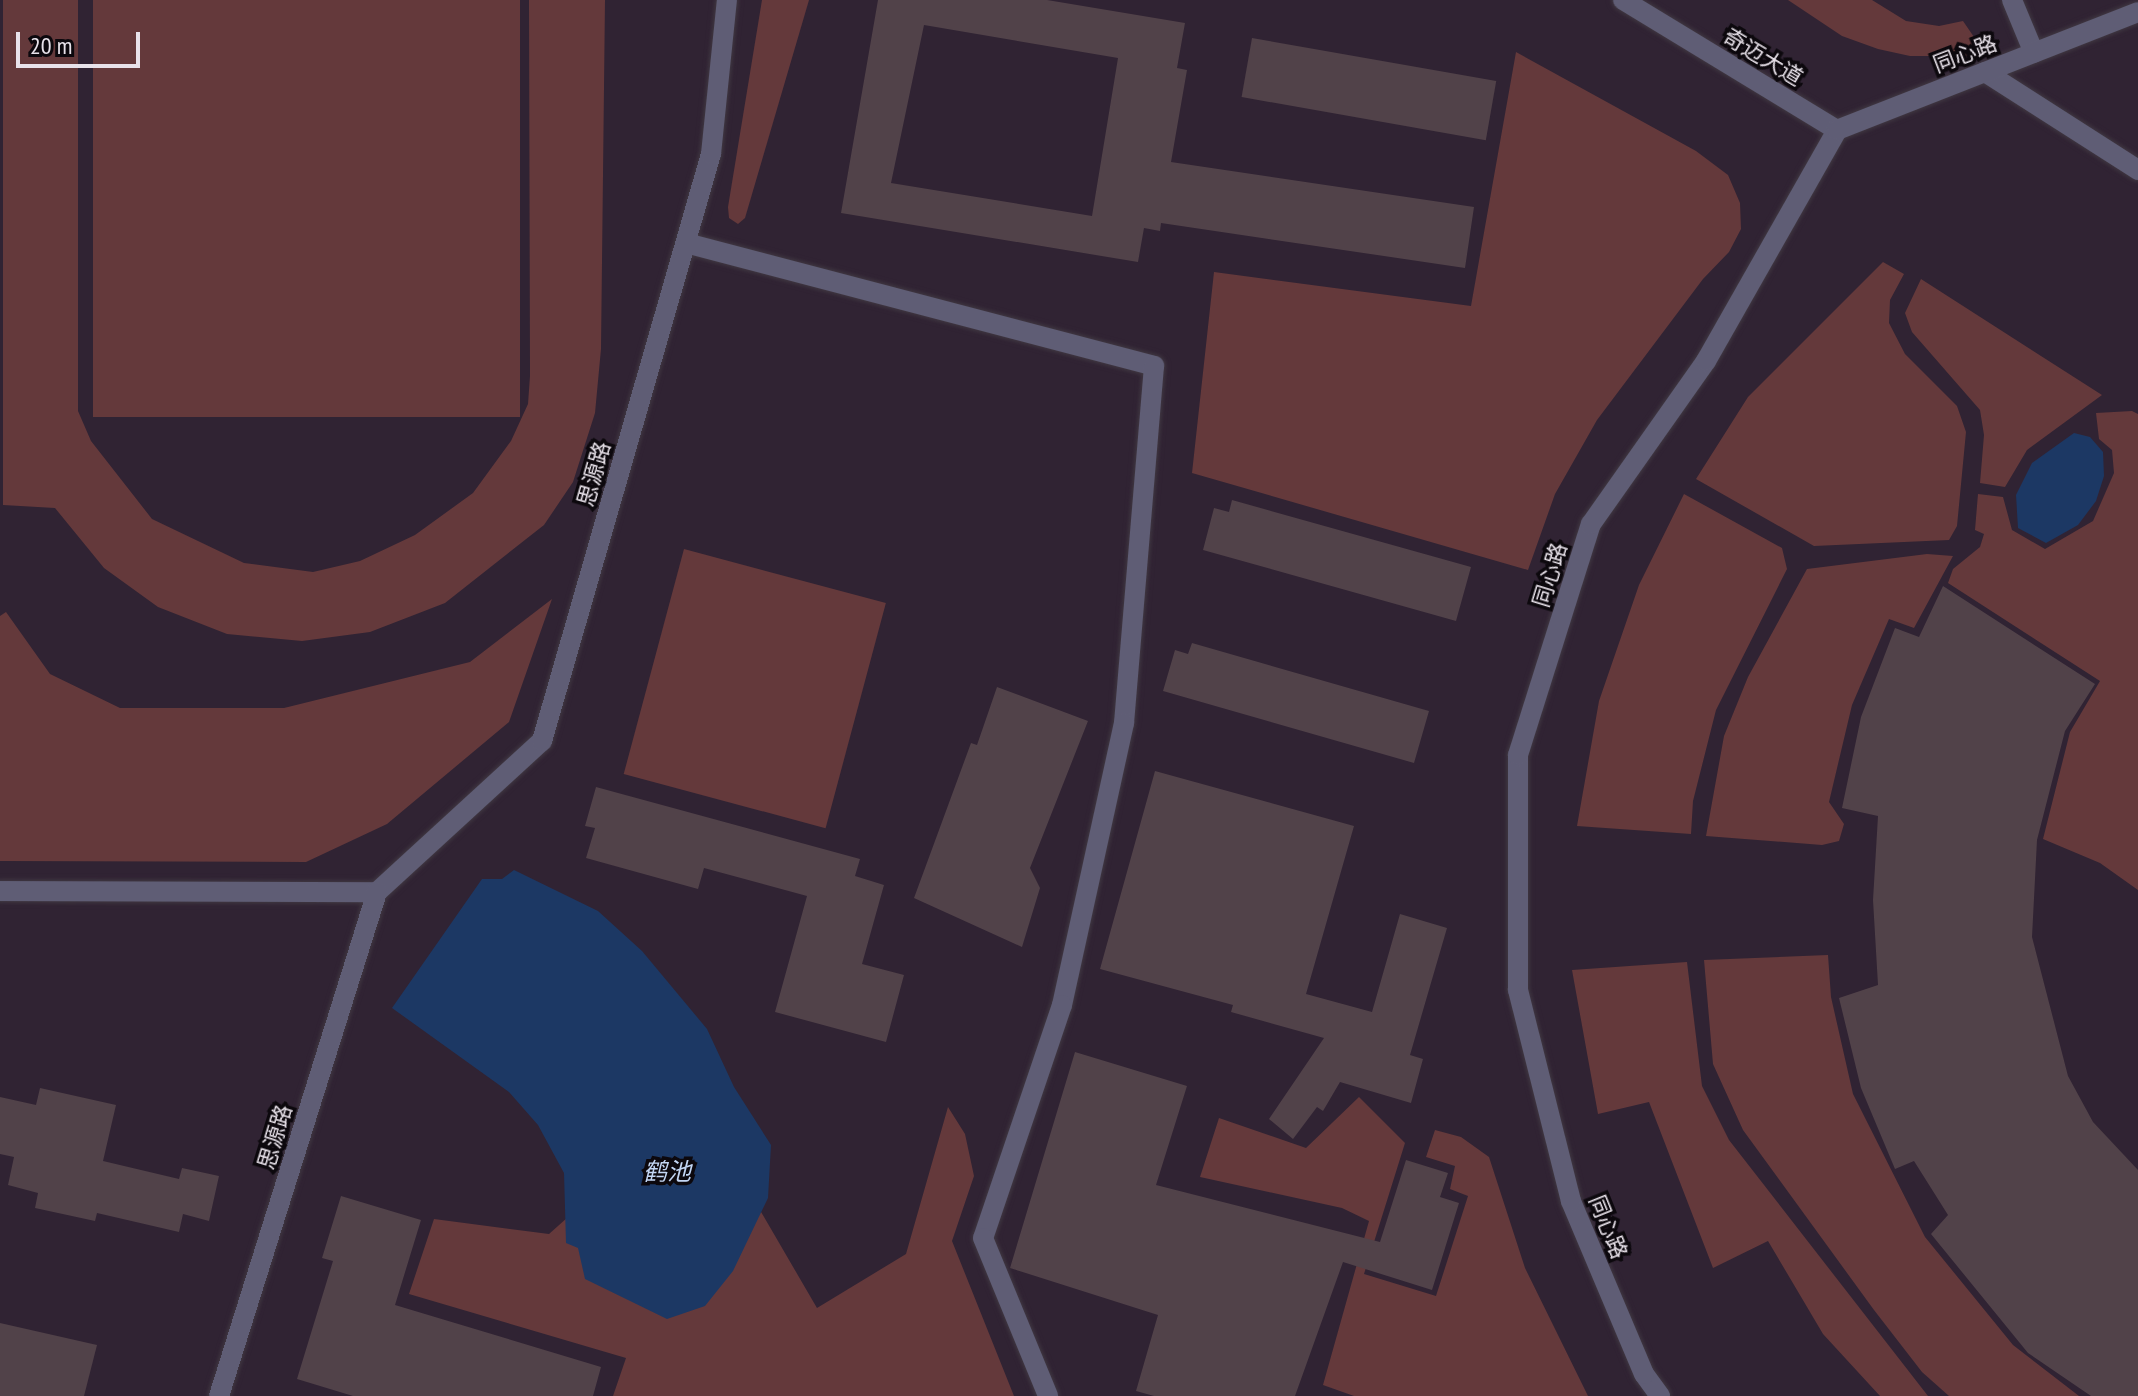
<!DOCTYPE html>
<meta charset="utf-8">
<style>
body{margin:0}
#map{position:relative;width:2138px;height:1396px;overflow:hidden;background:#251c27;font-family:"PT Sans Narrow","Noto Sans SC",sans-serif}
div>[style]{position:absolute}
[style*='--x']{left:calc(var(--x)*1px);top:calc(var(--y)*1px);width:calc(var(--w)*1px);rotate:calc(var(--a)*1deg)}
.built>*{inset:0;background:#302333;transform-origin:0 0}
.green>*{inset:0;background:#64393b;transform-origin:0 0}
.water>*{inset:0;background:#1c3864}
.building>*{inset:0;background:#514249;transform-origin:0 0}
.roads{filter:drop-shadow(0 0 2px #403842) drop-shadow(0 0 2px #403842)}
.minor>*{height:20px;margin:-10px;padding:0 10px;transform-origin:10px;border-radius:10px;background:#5f5d75}
span{translate:-50% -50%;white-space:nowrap;text-align:center;line-height:1.15;-webkit-text-stroke:7px #0c080d;paint-order:stroke}
.street-label{font-size:22px;color:#e8e2ea}
.water-label{font-size:24px;color:#c3d6f4;font-style:italic}
.scale{position:absolute;left:16px;top:32px;width:124px;height:36px;box-sizing:border-box;border:4px solid #e8e2ea;border-top:0;padding-left:10px;font-size:24px;line-height:28px;white-space:nowrap;color:#e8e2ea;-webkit-text-stroke:6px #0c080d;paint-order:stroke}
</style>
<div id="map">
<div class="built">
<i style="left:0;top:0;width:2138px;height:1396px"></i>
</div>
<div class="green">
<i style="clip-path:polygon(3px 0,78px 0,78px 411px,91px 441px,152px 519px,244px 563px,313px 572px,360px 561px,415px 535px,473px 493px,511px 441px,528px 404px,530px 376px,529px 0,605px 0,601px 349px,595px 413px,573px 482px,544px 525px,445px 603px,370px 632px,302px 641px,227px 634px,158px 607px,104px 568px,55px 508px,3px 505px)"></i>
<i style="left:93px;top:0;width:427px;height:417px"></i>
<i style="clip-path:polygon(762px 0,809px 0,745px 218px,738px 224px,729px 218px,728px 207px)"></i>
<i style="clip-path:polygon(1788px 0,1872px 0,1906px 21px,1939px 26px,1963px 21px,1987px 56px,1910px 56px,1878px 49px,1842px 36px)"></i>
<i style="clip-path:polygon(1516px 52px,1696px 151px,1728px 175px,1740px 203px,1741px 229px,1729px 252px,1703px 279px,1597px 420px,1555px 494px,1528px 570px,1192px 473px,1214px 272px,1471px 306px)"></i>
<i style="clip-path:polygon(1883px 262px,1904px 274px,1890px 300px,1889px 323px,1905px 354px,1957px 406px,1966px 432px,1957px 526px,1949px 540px,1814px 546px,1696px 479px,1748px 397px)"></i>
<i style="clip-path:polygon(1921px 279px,2102px 395px,2027px 450px,2005px 487px,1980px 483px,1984px 435px,1980px 410px,1912px 332px,1905px 313px)"></i>
<i style="clip-path:polygon(2132px 411px,2138px 414px,2138px 890px,2100px 863px,2043px 839px,2070px 732px,2100px 681px,1948px 583px,1953px 569px,1980px 547px,1984px 534px,1975px 530px,1978px 494px,2003px 497px,2012px 530px,2045px 549px,2093px 521px,2114px 473px,2112px 450px,2099px 439px,2096px 413px)"></i>
<i style="clip-path:polygon(1684px 494px,1782px 548px,1787px 569px,1716px 710px,1693px 801px,1691px 834px,1577px 826px,1599px 701px,1639px 585px)"></i>
<i style="left:684px;top:549px;width:209px;height:233px;rotate:15deg"></i>
<i style="clip-path:polygon(1927px 554px,1953px 556px,1914px 628px,1889px 619px,1852px 705px,1829px 802px,1844px 824px,1839px 841px,1822px 845px,1706px 836px,1724px 736px,1748px 677px,1807px 569px)"></i>
<i style="clip-path:polygon(552px 599px,509px 722px,387px 824px,306px 862px,0 861px,0 616px,6px 612px,50px 674px,120px 708px,284px 708px,470px 662px)"></i>
<i style="clip-path:polygon(1828px 955px,1831px 997px,1853px 1094px,1925px 1237px,2013px 1345px,2079px 1396px,1949px 1396px,1922px 1372px,1874px 1310px,1743px 1130px,1713px 1064px,1704px 960px)"></i>
<i style="clip-path:polygon(1687px 962px,1702px 1086px,1729px 1140px,1928px 1396px,1880px 1396px,1823px 1334px,1768px 1241px,1713px 1268px,1649px 1102px,1598px 1114px,1572px 970px)"></i>
<i style="clip-path:polygon(1359px 1097px,1405px 1143px,1364px 1274px,1436px 1296px,1468px 1196px,1450px 1189px,1455px 1166px,1426px 1157px,1435px 1130px,1461px 1137px,1489px 1157px,1525px 1268px,1588px 1396px,1354px 1396px,1323px 1385px,1369px 1221px,1342px 1208px,1200px 1177px,1219px 1118px,1306px 1148px)"></i>
<i style="clip-path:polygon(697px 1102px,817px 1308px,906px 1254px,948px 1107px,965px 1134px,974px 1176px,952px 1241px,1014px 1396px,613px 1396px,626px 1358px,409px 1294px,434px 1219px,549px 1234px)"></i>
</div>
<div class="water">
<i style="clip-path:polygon(2074px 433px,2090px 437px,2103px 452px,2104px 476px,2096px 501px,2078px 525px,2046px 543px,2018px 528px,2016px 495px,2032px 463px)"></i>
<i style="clip-path:polygon(514px 870px,598px 911px,642px 951px,707px 1029px,734px 1087px,771px 1145px,768px 1198px,733px 1271px,705px 1306px,667px 1319px,585px 1279px,578px 1248px,566px 1243px,564px 1173px,538px 1125px,509px 1092px,392px 1008px,482px 879px,502px 879px)"></i>
</div>
<div class="building">
<i style="clip-path:polygon(evenodd,878px 0,1047px 0,1185px 23px,1177px 68px,1187px 70px,1171px 162px,1474px 207px,1465px 268px,1161px 223px,1160px 231px,1144px 228px,1138px 262px,841px 213px,878px 0,924px 25px,1118px 58px,1092px 216px,891px 183px,924px 25px)"></i>
<i style="left:1252px;top:38px;width:248px;height:60px;rotate:10deg"></i>
<i style="clip-path:polygon(1232px 500px,1471px 567px,1456px 621px,1203px 550px,1214px 508px,1229px 512px)"></i>
<i style="clip-path:polygon(1943px 586px,2095px 684px,2065px 731px,2037px 840px,2032px 937px,2068px 1076px,2093px 1122px,2138px 1170px,2138px 1396px,2091px 1396px,2028px 1353px,1931px 1234px,1948px 1215px,1914px 1161px,1895px 1169px,1861px 1088px,1839px 998px,1878px 985px,1873px 900px,1878px 816px,1842px 808px,1861px 717px,1895px 628px,1919px 637px)"></i>
<i style="clip-path:polygon(1192px 643px,1429px 711px,1414px 763px,1163px 691px,1175px 650px,1188px 654px)"></i>
<i style="clip-path:polygon(997px 687px,1088px 721px,1030px 868px,1040px 888px,1022px 947px,914px 898px,971px 743px,977px 745px)"></i>
<i style="clip-path:polygon(1155px 771px,1354px 826px,1306px 994px,1372px 1012px,1400px 914px,1447px 928px,1410px 1055px,1423px 1059px,1411px 1103px,1340px 1082px,1323px 1111px,1317px 1107px,1293px 1139px,1269px 1119px,1324px 1038px,1231px 1012px,1233px 1005px,1100px 969px)"></i>
<i style="clip-path:polygon(596px 787px,860px 859px,855px 876px,884px 885px,862px 964px,904px 975px,886px 1042px,775px 1012px,807px 896px,704px 868px,698px 889px,586px 858px,595px 828px,585px 826px)"></i>
<i style="clip-path:polygon(1075px 1052px,1187px 1086px,1156px 1185px,1380px 1242px,1406px 1160px,1448px 1173px,1440px 1197px,1459px 1203px,1432px 1290px,1343px 1262px,1295px 1396px,1154px 1396px,1136px 1391px,1158px 1315px,1010px 1268px)"></i>
<i style="clip-path:polygon(40px 1088px,116px 1105px,103px 1161px,179px 1179px,182px 1168px,219px 1176px,209px 1221px,183px 1214px,179px 1232px,97px 1213px,95px 1221px,35px 1208px,38px 1193px,8px 1185px,14px 1157px,0 1154px,0 1097px,36px 1105px)"></i>
<i style="clip-path:polygon(341px 1196px,421px 1220px,395px 1305px,601px 1367px,593px 1396px,353px 1396px,297px 1379px,333px 1261px,322px 1258px)"></i>
<i style="clip-path:polygon(0 1323px,97px 1345px,84px 1396px,0 1396px)"></i>
</div>
<div class="roads">
<div class="minor">
<i style="--x:1623;--y:0;--w:250;--a:31.3"></i>
<i style="--x:2012;--y:0;--w:57;--a:67.5"></i>
<i style="--x:1985;--y:72;--w:182;--a:32.6"></i>
<i style="--x:686;--y:243;--w:484;--a:14.7"></i>
<i style="--x:1154;--y:366;--w:358;--a:94.8"></i>
<i style="--x:1124;--y:723;--w:289;--a:102.4"></i>
<i style="--x:1062;--y:1005;--w:246;--a:108.7"></i>
<i style="--x:983;--y:1238;--w:171;--a:67.6"></i>
<i style="--x:0;--y:891;--w:377;--a:0.2"></i>
<i style="--x:377;--y:892;--w:224;--a:-42.5"></i>
<i style="--x:542;--y:741;--w:611;--a:-73.94"></i>
<i style="--x:711;--y:154;--w:155;--a:-84.1"></i>
<i style="--x:219;--y:1396;--w:528;--a:-72.59"></i>
<i style="--x:1660;--y:1396;--w:27;--a:-126"></i>
<i style="--x:1644;--y:1374;--w:188;--a:-112.9"></i>
<i style="--x:1571;--y:1201;--w:218;--a:-104.1"></i>
<i style="--x:1518;--y:990;--w:235;--a:-90"></i>
<i style="--x:1518;--y:755;--w:242;--a:-72.5"></i>
<i style="--x:1591;--y:524;--w:199;--a:-54.8"></i>
<i style="--x:1706;--y:361;--w:266;--a:-60.4"></i>
<i style="--x:1837;--y:130;--w:323;--a:-21.4"></i>
</div>
</div>
<div class="street-label">
<span style="left:1965px;top:54px;rotate:-21deg">同心路</span>
<span style="left:1763px;top:57px;rotate:31deg">奇迈大道</span>
<span style="left:594px;top:474px;rotate:-74deg">思源路</span>
<span style="left:1550px;top:575px;rotate:-73deg">同心路</span>
<span style="left:275px;top:1137px;rotate:-73deg">思源路</span>
<span style="left:1608px;top:1227px;rotate:68deg">同心路</span>
</div>
<div class="water-label">
<span style="left:667px;top:1172px">鹤池</span>
</div>
<div class="scale">20 m</div>
</div>
